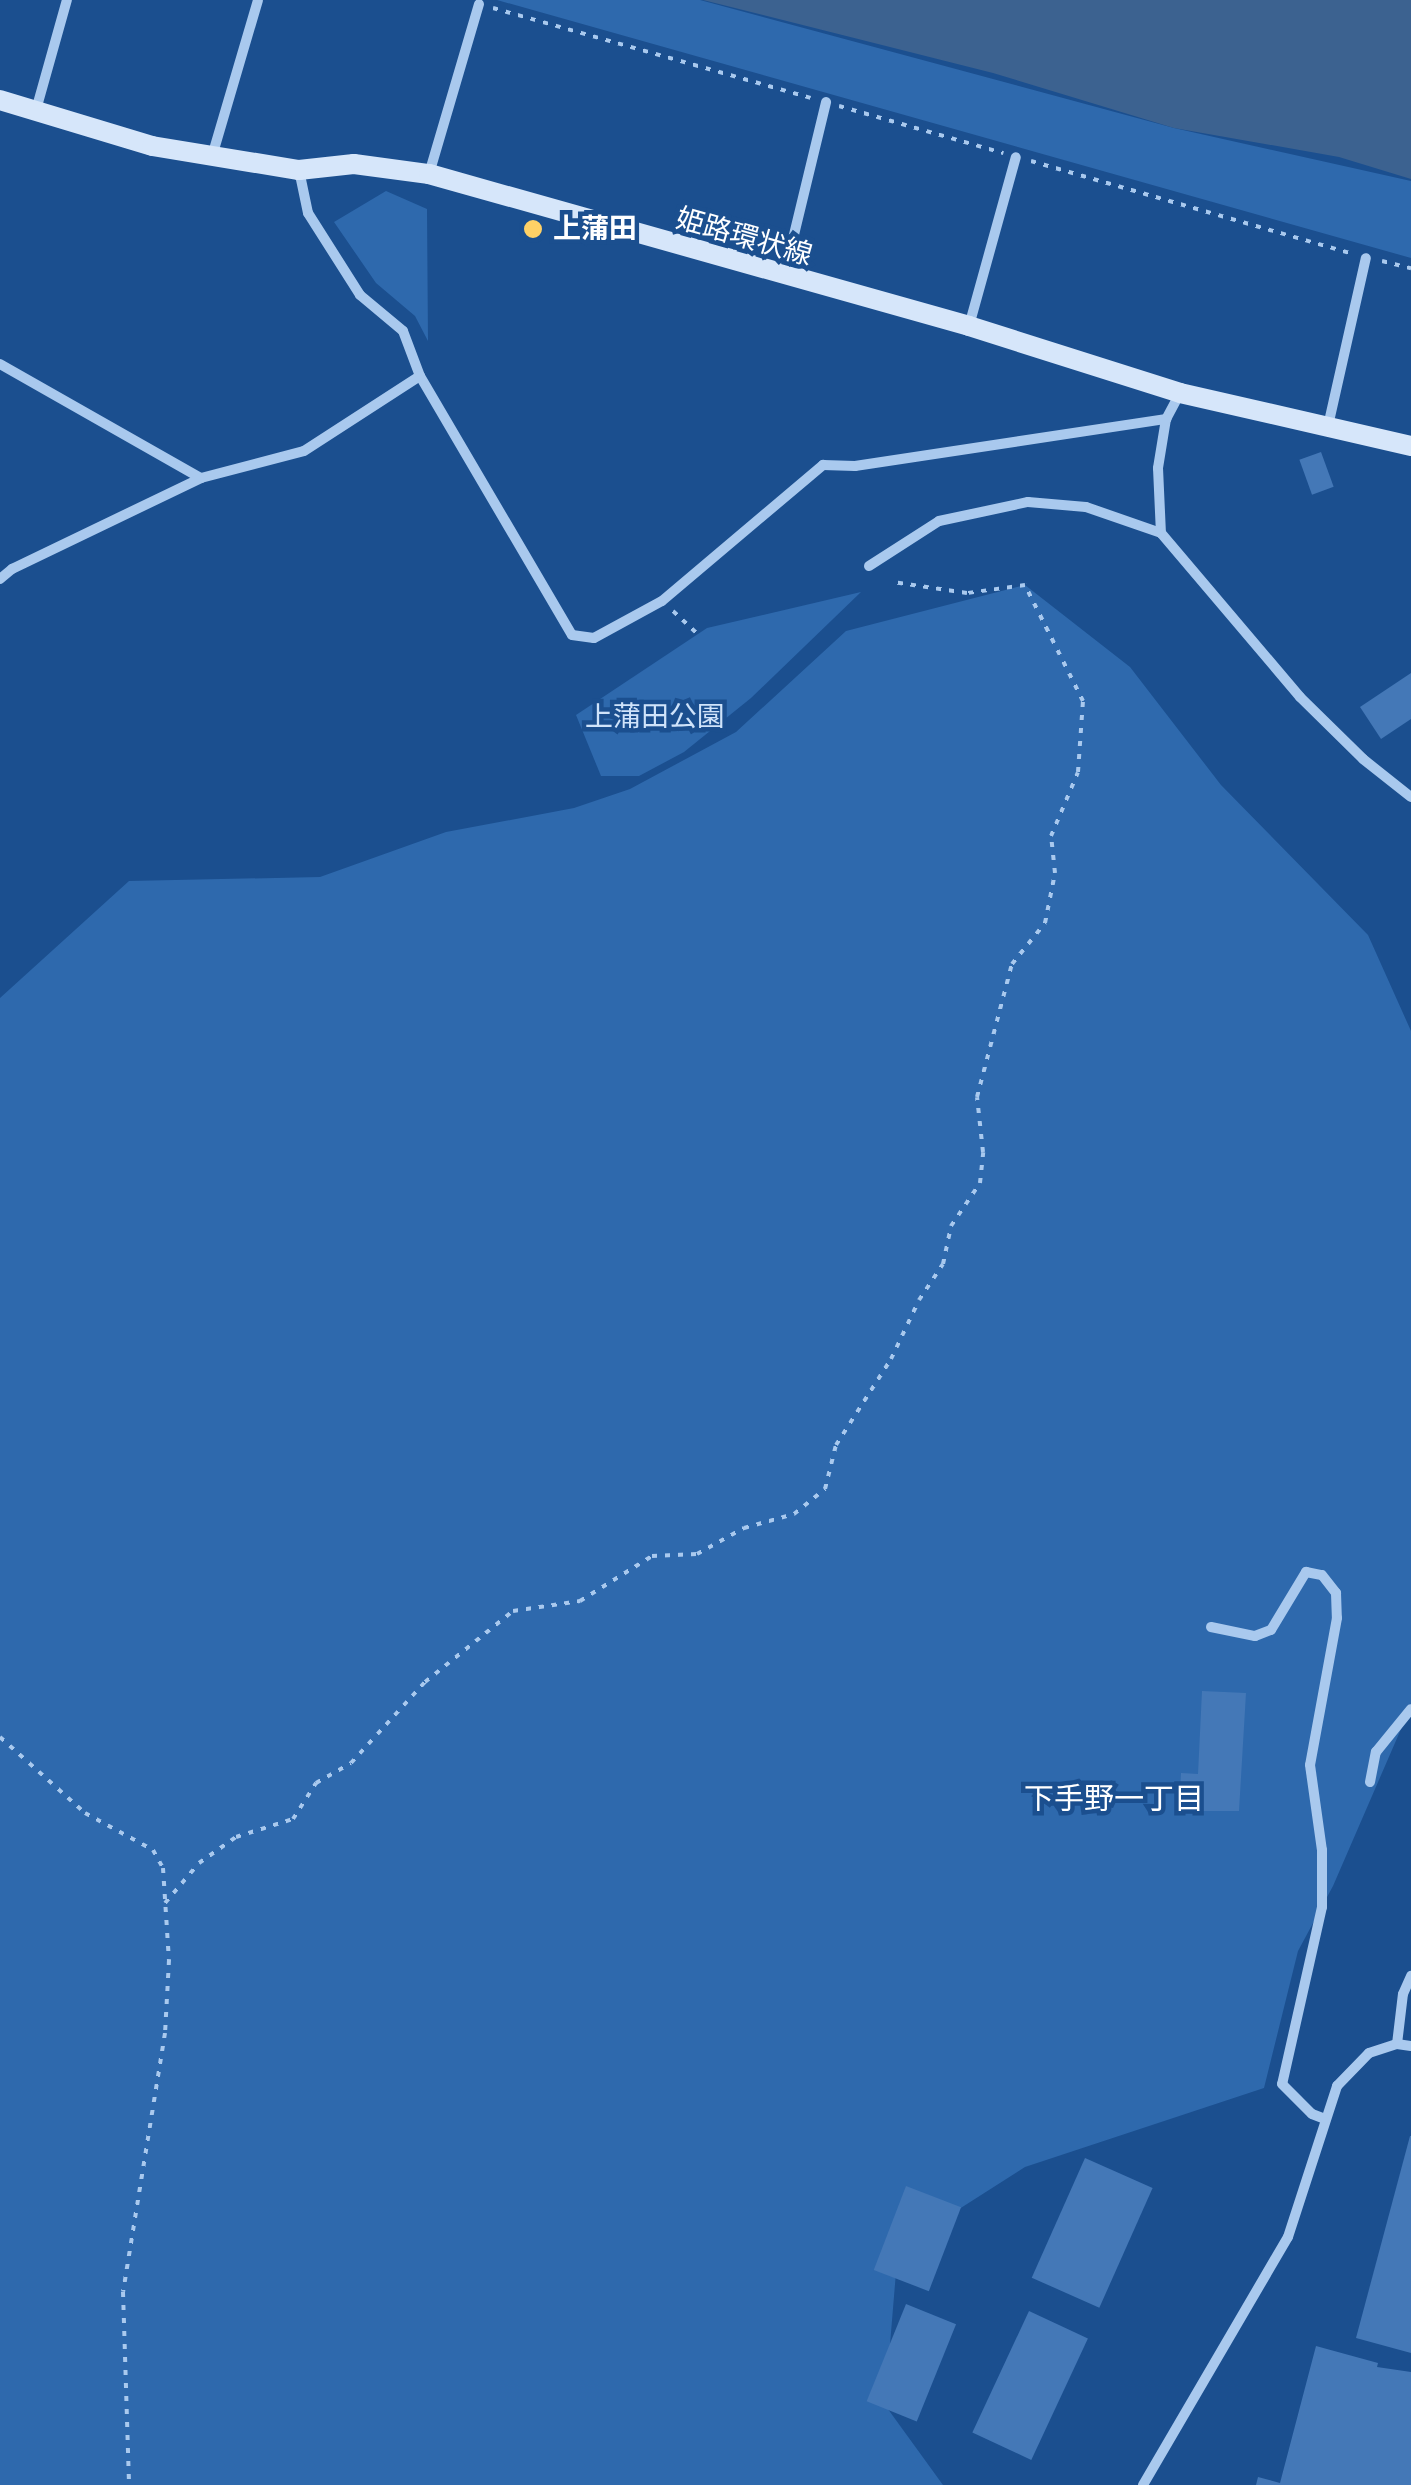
<!DOCTYPE html>
<meta charset="utf-8">
<style>
body{margin:0}
#map{position:relative;width:1411px;height:2485px;overflow:hidden;background:#1b4f8f;font-family:Helvetica,"Noto Sans JP",sans-serif}
div>[style]{position:absolute}
[style*='--x']{left:calc(var(--x)*1px);top:calc(var(--y)*1px);width:calc(var(--w)*1px);rotate:calc(var(--a)*1deg)}
.green>*{inset:0;background:#2e69ad}
.water>*{inset:0;background:#3c6290}
.building>*{inset:0;background:#4478b7;transform-origin:0 0}
.path>*{height:4px;margin-top:-2px;transform-origin:0;background:repeating-linear-gradient(90deg,#a9c9ee 0 5px,transparent 0 13px)}
.street>*{height:10px;margin:-5px;padding:0 5px;transform-origin:5px;border-radius:5px;background:#a9c9ee}
.secondary>*{height:20px;margin:-10px;padding:0 10px;transform-origin:10px;border-radius:10px;background:#d6e6fa}
.dots>*{width:28px;height:28px;translate:-50% -50%;box-sizing:border-box;border:5px solid #1b4f8f;border-radius:50%}
span{translate:-50% -50%;white-space:nowrap;text-align:center;line-height:1.15;-webkit-text-stroke:9px #1b4f8f;paint-order:stroke}
.poi-label{font-size:28px;color:#fff;font-weight:700}
.left{translate:0 -50%;text-align:left}
.street-label{font-size:28px;color:#fff}
.park-label{font-size:28px;color:#cfe3fa}
.neighbourhood-label{font-size:30px;color:#fff}
</style>
<div id="map">
<div class="green">
<i style="clip-path:polygon(497px 0,700px 0,1174px 128px,1411px 181px,1411px 258px)"></i>
<i style="clip-path:polygon(386px 191px,427px 209px,428px 341px,415px 316px,376px 283px,334px 222px)"></i>
<i style="clip-path:polygon(1025px 585px,1130px 667px,1221px 785px,1368px 935px,1411px 1031px,1411px 1706px,1333px 1886px,1298px 1951px,1264px 2088px,1025px 2167px,898px 2248px,885px 2405px,943px 2485px,0 2485px,0 998px,129px 881px,320px 877px,446px 832px,574px 808px,630px 789px,736px 732px,846px 631px)"></i>
<i style="clip-path:polygon(861px 592px,751px 698px,684px 752px,639px 776px,601px 776px,576px 715px,707px 628px)"></i>
</div>
<div class="water">
<i style="clip-path:polygon(703px 0,1411px 0,1411px 179px,1339px 157px,1174px 128px,993px 73px)"></i>
</div>
<div class="building">
<i style="left:1321px;top:452px;width:37px;height:23px;rotate:70deg"></i>
<i style="clip-path:polygon(1411px 673px,1411px 719px,1381px 739px,1360px 707px)"></i>
<i style="clip-path:polygon(1202px 1691px,1246px 1693px,1239px 1811px,1179px 1811px,1181px 1773px,1198px 1774px)"></i>
<i style="clip-path:polygon(1410px 2136px,1411px 2136px,1411px 2353px,1356px 2338px)"></i>
<i style="left:1085px;top:2158px;width:74px;height:131px;rotate:24deg"></i>
<i style="left:906px;top:2186px;width:59px;height:90px;rotate:21deg"></i>
<i style="left:906px;top:2304px;width:54px;height:105px;rotate:22deg"></i>
<i style="left:1029px;top:2311px;width:65px;height:134px;rotate:25deg"></i>
<i style="clip-path:polygon(1316px 2346px,1378px 2363px,1377px 2367px,1411px 2372px,1411px 2485px,1256px 2485px,1258px 2477px,1280px 2483px)"></i>
</div>
<div class="path">
<i style="--x:493;--y:8;--w:330;--a:15.8"></i>
<i style="--x:839;--y:106;--w:171;--a:16"></i>
<i style="--x:1031;--y:161;--w:336;--a:16.1"></i>
<i style="--x:1382;--y:261;--w:30;--a:14"></i>
<i style="--x:673;--y:611;--w:34;--a:43"></i>
<i style="--x:0;--y:1737;--w:114;--a:41.8"></i>
<i style="--x:85;--y:1813;--w:77;--a:28.6"></i>
<i style="--x:153;--y:1850;--w:21;--a:61"></i>
<i style="--x:163;--y:1868;--w:92;--a:86.3"></i>
<i style="--x:169;--y:1960;--w:73;--a:93.1"></i>
<i style="--x:165;--y:2033;--w:262;--a:99.2"></i>
<i style="--x:123;--y:2292;--w:193;--a:88.2"></i>
<i style="--x:165;--y:1903;--w:52;--a:-49.6"></i>
<i style="--x:199;--y:1863;--w:45;--a:-35.1"></i>
<i style="--x:236;--y:1837;--w:60;--a:-17.5"></i>
<i style="--x:293;--y:1819;--w:43;--a:-57.4"></i>
<i style="--x:316;--y:1783;--w:40;--a:-29.7"></i>
<i style="--x:351;--y:1763;--w:110;--a:-47.6"></i>
<i style="--x:425;--y:1682;--w:113;--a:-38.9"></i>
<i style="--x:513;--y:1611;--w:68;--a:-8.5"></i>
<i style="--x:580;--y:1601;--w:85;--a:-32"></i>
<i style="--x:652;--y:1556;--w:45;--a:-2.5"></i>
<i style="--x:697;--y:1554;--w:54;--a:-29"></i>
<i style="--x:744;--y:1528;--w:52;--a:-15.6"></i>
<i style="--x:794;--y:1514;--w:40;--a:-39"></i>
<i style="--x:825;--y:1489;--w:45;--a:-76"></i>
<i style="--x:836;--y:1445;--w:102;--a:-57.4"></i>
<i style="--x:891;--y:1359;--w:65;--a:-64.6"></i>
<i style="--x:919;--y:1300;--w:43;--a:-56.3"></i>
<i style="--x:943;--y:1264;--w:39;--a:-78"></i>
<i style="--x:951;--y:1226;--w:52;--a:-56"></i>
<i style="--x:980;--y:1183;--w:31;--a:-84"></i>
<i style="--x:983;--y:1152;--w:55;--a:-96.2"></i>
<i style="--x:977;--y:1097;--w:138;--a:-75.3"></i>
<i style="--x:1012;--y:964;--w:53;--a:-51.2"></i>
<i style="--x:1045;--y:923;--w:51;--a:-78.7"></i>
<i style="--x:1055;--y:873;--w:37;--a:-96"></i>
<i style="--x:1051;--y:836;--w:69;--a:-67.1"></i>
<i style="--x:1078;--y:772;--w:71;--a:-86"></i>
<i style="--x:1083;--y:701;--w:130;--a:-116.6"></i>
<i style="--x:1025;--y:585;--w:59;--a:172.1"></i>
<i style="--x:967;--y:593;--w:75;--a:-171.5"></i>
</div>
<div class="street">
<i style="--x:36;--y:110;--w:114;--a:-74.3"></i>
<i style="--x:213;--y:153;--w:159;--a:-73.6"></i>
<i style="--x:299;--y:170;--w:44;--a:78.2"></i>
<i style="--x:308;--y:213;--w:97;--a:57.6"></i>
<i style="--x:360;--y:295;--w:56;--a:39.9"></i>
<i style="--x:403;--y:331;--w:48;--a:69.3"></i>
<i style="--x:420;--y:376;--w:300;--a:59.6"></i>
<i style="--x:572;--y:635;--w:22;--a:8"></i>
<i style="--x:594;--y:638;--w:77;--a:-28.6"></i>
<i style="--x:662;--y:601;--w:211;--a:-40.2"></i>
<i style="--x:823;--y:465;--w:32;--a:2"></i>
<i style="--x:855;--y:466;--w:315;--a:-8.6"></i>
<i style="--x:429;--y:174;--w:177;--a:-73.6"></i>
<i style="--x:784;--y:276;--w:179;--a:-76.4"></i>
<i style="--x:969;--y:326;--w:175;--a:-74.5"></i>
<i style="--x:0;--y:364;--w:231;--a:29.6"></i>
<i style="--x:1180;--y:393;--w:30;--a:118"></i>
<i style="--x:1166;--y:419;--w:50;--a:99.3"></i>
<i style="--x:1158;--y:468;--w:65;--a:87.4"></i>
<i style="--x:1161;--y:533;--w:215;--a:49.7"></i>
<i style="--x:1300;--y:697;--w:88;--a:44.5"></i>
<i style="--x:1363;--y:759;--w:61;--a:38.4"></i>
<i style="--x:1328;--y:426;--w:172;--a:-77.3"></i>
<i style="--x:869;--y:566;--w:83;--a:-32.7"></i>
<i style="--x:939;--y:521;--w:91;--a:-12.1"></i>
<i style="--x:1028;--y:502;--w:58;--a:4.9"></i>
<i style="--x:1086;--y:507;--w:79;--a:19.1"></i>
<i style="--x:0;--y:579;--w:16;--a:-40"></i>
<i style="--x:12;--y:569;--w:210;--a:-25.7"></i>
<i style="--x:201;--y:478;--w:106;--a:-14.7"></i>
<i style="--x:304;--y:451;--w:138;--a:-32.9"></i>
<i style="--x:1211;--y:1627;--w:45;--a:11.6"></i>
<i style="--x:1255;--y:1636;--w:17;--a:-21"></i>
<i style="--x:1271;--y:1630;--w:68;--a:-58.9"></i>
<i style="--x:1306;--y:1572;--w:16;--a:11"></i>
<i style="--x:1322;--y:1575;--w:23;--a:52"></i>
<i style="--x:1336;--y:1593;--w:25;--a:88"></i>
<i style="--x:1337;--y:1618;--w:149;--a:100.4"></i>
<i style="--x:1310;--y:1765;--w:86;--a:82"></i>
<i style="--x:1322;--y:1850;--w:57;--a:90"></i>
<i style="--x:1322;--y:1907;--w:181;--a:102.7"></i>
<i style="--x:1282;--y:2084;--w:42;--a:45"></i>
<i style="--x:1312;--y:2114;--w:14;--a:21"></i>
<i style="--x:1370;--y:1782;--w:31;--a:-79"></i>
<i style="--x:1376;--y:1752;--w:55;--a:-50.9"></i>
<i style="--x:1397;--y:2044;--w:50;--a:-83.2"></i>
<i style="--x:1403;--y:1994;--w:20;--a:-66"></i>
<i style="--x:1143;--y:2485;--w:287;--a:-59.7"></i>
<i style="--x:1288;--y:2237;--w:159;--a:-72"></i>
<i style="--x:1337;--y:2086;--w:46;--a:-45.9"></i>
<i style="--x:1369;--y:2053;--w:29;--a:-18"></i>
<i style="--x:1397;--y:2044;--w:14;--a:8"></i>
</div>
<div class="secondary">
<i style="--x:0;--y:100;--w:159;--a:16.8"></i>
<i style="--x:152;--y:146;--w:149;--a:9.3"></i>
<i style="--x:299;--y:170;--w:55;--a:-6.2"></i>
<i style="--x:354;--y:164;--w:76;--a:7.6"></i>
<i style="--x:429;--y:174;--w:561;--a:15.72"></i>
<i style="--x:969;--y:326;--w:221;--a:17.6"></i>
<i style="--x:1180;--y:393;--w:237;--a:12.9"></i>
</div>
<div class="dots">
<i style="left:533px;top:229px;background:#ffd166"></i>
</div>
<div class="poi-label">
<span class="left" style="left:553px;top:229px">上蒲田</span>
</div>
<div class="street-label">
<span style="left:744px;top:237px;rotate:16deg">姫路環状線</span>
</div>
<div class="park-label">
<span style="left:655px;top:717px">上蒲田公園</span>
</div>
<div class="neighbourhood-label">
<span style="left:1114px;top:1799px">下手野一丁目</span>
</div>
</div>
